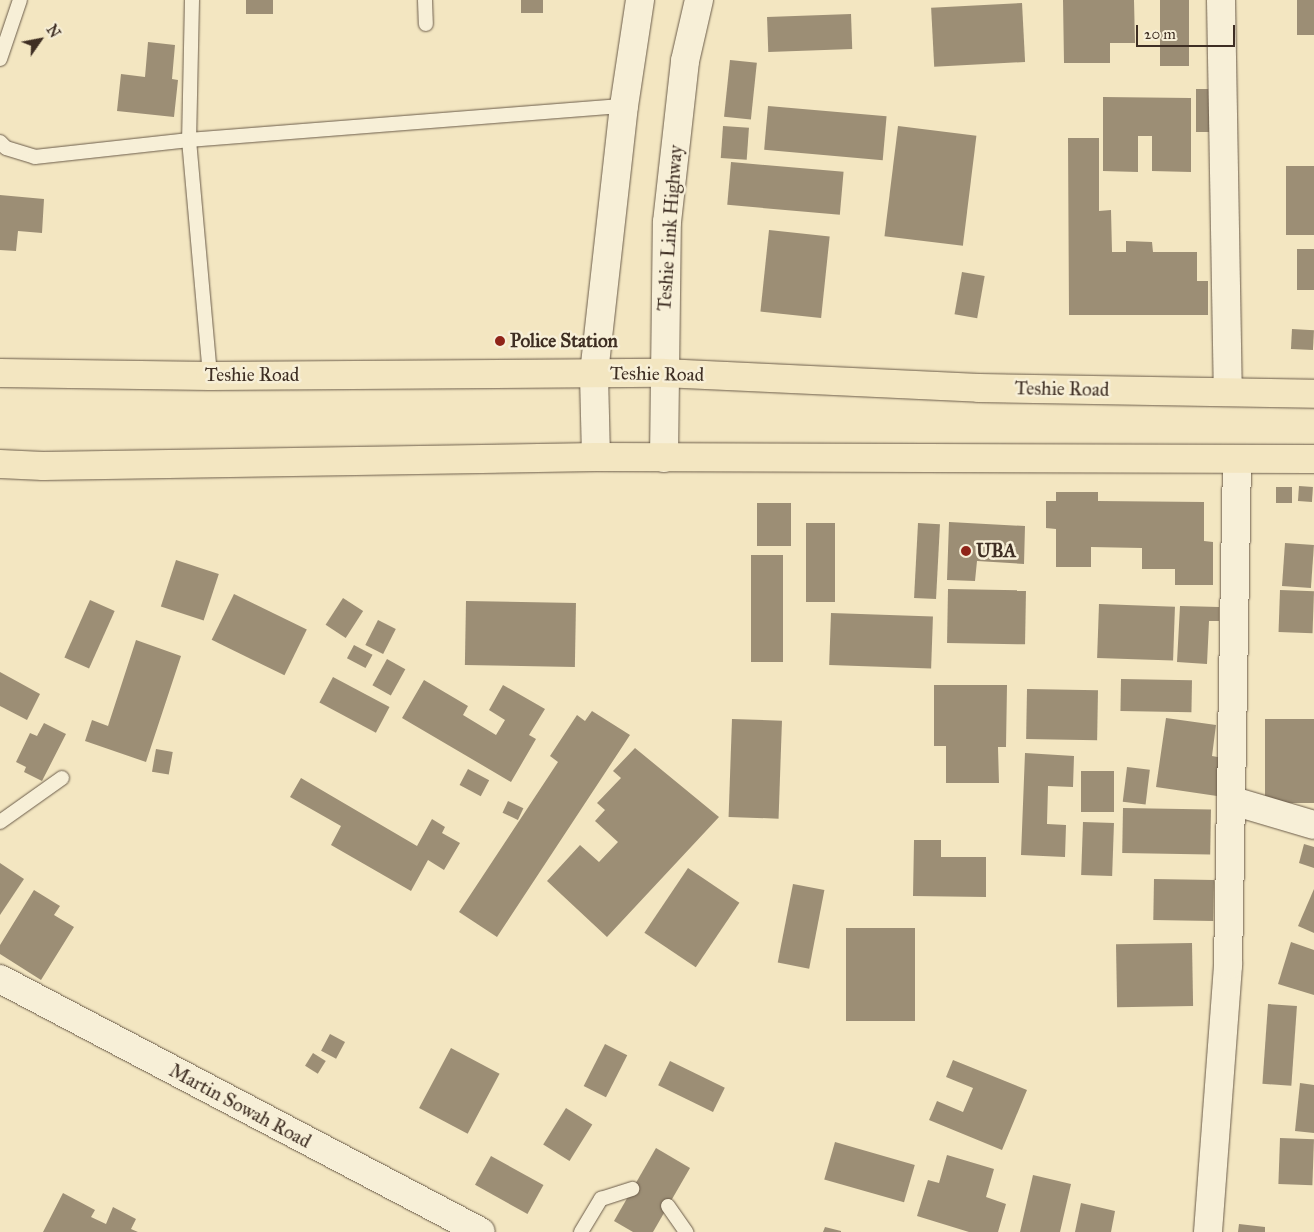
<!DOCTYPE html>
<style>
body{margin:0}
#map{position:relative;width:1314px;height:1232px;overflow:hidden;background:#f3e6c1;font-family:"IM FELL Great Primer",serif}
div>[style]{position:absolute}
[style*='--x']{left:calc(var(--x)*1px);top:calc(var(--y)*1px);width:calc(var(--w)*1px);rotate:calc(var(--a)*1deg)}
.building>*{inset:0;background:#9c8e75;transform-origin:0 0}
.roads{filter:drop-shadow(0 0 1px #6b5c4a) drop-shadow(0 0 1px #6b5c4a)}
.lane>*{height:14px;margin:-7px;padding:0 7px;transform-origin:7px;border-radius:7px;background:#f7efd7}
.street>*{height:28px;margin:-14px;padding:0 14px;transform-origin:14px;border-radius:14px;background:#f7efd7}
.secondary>*{height:28px;margin:-14px;padding:0 14px;transform-origin:14px;border-radius:14px;background:#f7efd7}
.primary>*{height:28px;margin:-14px;padding:0 14px;transform-origin:14px;border-radius:14px;background:#f3e6c1}
.dots>*{width:14px;height:14px;translate:-50% -50%;box-sizing:border-box;border:2px solid #f7efd7;border-radius:50%}
span{translate:-50% -50%;white-space:nowrap;text-align:center;line-height:1.15;-webkit-text-stroke:5px #f7efd7;paint-order:stroke}
.street-label{font-size:19px;color:#3e2e23}
.poi-label{font-size:19px;color:#3e2e23;font-weight:700}
.left{translate:0 -50%;text-align:left}
.north{position:absolute;left:15px;top:15px;width:50px;height:50px;-webkit-text-stroke:4px #f7efd7;paint-order:stroke;rotate:57deg;font-size:14px;font-weight:700;line-height:20px;text-align:center;color:#3e2e23}
.north::after{content:'';display:block;margin:auto;width:18px;height:22px;background:#3e2e23;clip-path:polygon(50% 0,100% 100%,50% 72%,0 100%)}
.scale{position:absolute;left:1136px;top:25px;width:99px;height:22px;box-sizing:border-box;border:2px solid #3e2e23;border-top:0;padding-left:6px;font-size:15px;line-height:18px;white-space:nowrap;color:#3e2e23;-webkit-text-stroke:4px #f7efd7;paint-order:stroke}
</style>
<div id="map">
<div class="building">
<i style="left:246px;top:0;width:27px;height:14px"></i>
<i style="left:521px;top:0;width:22px;height:13px"></i>
<i style="clip-path:polygon(1063px 0,1134px 0,1135px 43px,1110px 43px,1110px 63px,1064px 63px)"></i>
<i style="left:1160px;top:0;width:29px;height:66px"></i>
<i style="left:1297px;top:0;width:17px;height:35px"></i>
<i style="left:1022px;top:3px;width:59px;height:91px;rotate:87deg"></i>
<i style="left:851px;top:14px;width:35px;height:84px;rotate:88deg"></i>
<i style="clip-path:polygon(148px 42px,175px 45px,172px 79px,178px 80px,174px 117px,117px 111px,121px 74px,145px 77px)"></i>
<i style="left:730px;top:60px;width:27px;height:57px;rotate:6deg"></i>
<i style="left:1196px;top:89px;width:15px;height:43px"></i>
<i style="clip-path:polygon(1103px 97px,1191px 98px,1191px 172px,1152px 171px,1152px 136px,1138px 136px,1138px 172px,1103px 171px)"></i>
<i style="left:768px;top:106px;width:119px;height:44px;rotate:5deg"></i>
<i style="left:723px;top:126px;width:26px;height:32px;rotate:4deg"></i>
<i style="left:898px;top:126px;width:79px;height:111px;rotate:7deg"></i>
<i style="clip-path:polygon(1068px 138px,1099px 138px,1099px 211px,1111px 210px,1112px 252px,1126px 252px,1126px 241px,1152px 242px,1153px 252px,1197px 252px,1197px 281px,1208px 281px,1208px 315px,1069px 315px)"></i>
<i style="left:731px;top:162px;width:113px;height:43px;rotate:5deg"></i>
<i style="left:1286px;top:166px;width:28px;height:69px"></i>
<i style="clip-path:polygon(0 195px,44px 199px,42px 233px,18px 231px,16px 251px,0 250px)"></i>
<i style="left:769px;top:230px;width:61px;height:82px;rotate:6deg"></i>
<i style="left:1314px;top:249px;width:41px;height:17px;rotate:90deg"></i>
<i style="left:962px;top:272px;width:23px;height:43px;rotate:10deg"></i>
<i style="left:1292px;top:329px;width:22px;height:20px;rotate:3deg"></i>
<i style="left:1299px;top:486px;width:14px;height:15px;rotate:4deg"></i>
<i style="left:1276px;top:487px;width:16px;height:16px"></i>
<i style="clip-path:polygon(1056px 492px,1098px 492px,1098px 501px,1204px 502px,1204px 541px,1213px 542px,1213px 585px,1175px 585px,1175px 569px,1142px 569px,1142px 548px,1091px 547px,1091px 567px,1056px 567px,1056px 529px,1046px 528px,1046px 501px,1056px 501px)"></i>
<i style="left:757px;top:503px;width:34px;height:43px"></i>
<i style="clip-path:polygon(949px 522px,1025px 526px,1024px 564px,977px 561px,975px 581px,947px 580px)"></i>
<i style="left:806px;top:523px;width:29px;height:79px"></i>
<i style="left:918px;top:523px;width:22px;height:75px;rotate:3deg"></i>
<i style="left:1285px;top:543px;width:29px;height:43px;rotate:4deg"></i>
<i style="left:751px;top:555px;width:32px;height:107px"></i>
<i style="left:176px;top:560px;width:45px;height:49px;rotate:18deg"></i>
<i style="left:948px;top:589px;width:78px;height:54px;rotate:1deg"></i>
<i style="left:1280px;top:590px;width:34px;height:42px;rotate:2deg"></i>
<i style="left:234px;top:594px;width:81px;height:51px;rotate:26deg"></i>
<i style="left:343px;top:598px;width:24px;height:32px;rotate:33deg"></i>
<i style="left:90px;top:600px;width:27px;height:63px;rotate:24deg"></i>
<i style="left:466px;top:601px;width:110px;height:64px;rotate:1deg"></i>
<i style="left:1099px;top:604px;width:76px;height:54px;rotate:2deg"></i>
<i style="clip-path:polygon(1180px 606px,1219px 607px,1219px 621px,1209px 621px,1207px 664px,1177px 662px)"></i>
<i style="left:831px;top:613px;width:102px;height:52px;rotate:2deg"></i>
<i style="left:378px;top:620px;width:20px;height:28px;rotate:27deg"></i>
<i style="clip-path:polygon(136px 640px,181px 656px,146px 762px,85px 741px,92px 720px,108px 726px)"></i>
<i style="left:354px;top:645px;width:21px;height:15px;rotate:28deg"></i>
<i style="left:387px;top:659px;width:21px;height:30px;rotate:29deg"></i>
<i style="clip-path:polygon(0 672px,40px 694px,27px 720px,0 706px)"></i>
<i style="left:333px;top:677px;width:64px;height:29px;rotate:28deg"></i>
<i style="left:1121px;top:679px;width:71px;height:32px;rotate:1deg"></i>
<i style="clip-path:polygon(424px 680px,468px 706px,463px 715px,496px 735px,505px 720px,489px 710px,503px 685px,545px 709px,529px 735px,536px 739px,511px 782px,402px 718px)"></i>
<i style="clip-path:polygon(934px 685px,1007px 685px,1006px 747px,998px 747px,999px 783px,946px 783px,946px 746px,934px 746px)"></i>
<i style="left:1027px;top:689px;width:71px;height:50px;rotate:1deg"></i>
<i style="clip-path:polygon(592px 711px,630px 735px,497px 937px,459px 912px,558px 762px,550px 756px,577px 715px,585px 721px)"></i>
<i style="clip-path:polygon(1166px 718px,1216px 725px,1212px 756px,1223px 758px,1217px 796px,1156px 787px)"></i>
<i style="left:732px;top:719px;width:50px;height:98px;rotate:2deg"></i>
<i style="left:1314px;top:719px;width:84px;height:49px;rotate:90deg"></i>
<i style="clip-path:polygon(44px 723px,66px 734px,42px 781px,24px 772px,26px 767px,16px 762px,30px 733px,37px 736px)"></i>
<i style="clip-path:polygon(635px 748px,719px 817px,607px 937px,547px 881px,580px 845px,599px 862px,618px 842px,595px 821px,605px 810px,597px 803px,621px 778px,613px 771px)"></i>
<i style="left:156px;top:749px;width:17px;height:23px;rotate:10deg"></i>
<i style="clip-path:polygon(1025px 753px,1074px 756px,1073px 787px,1048px 786px,1047px 824px,1066px 825px,1065px 857px,1021px 855px)"></i>
<i style="left:1127px;top:767px;width:23px;height:35px;rotate:7deg"></i>
<i style="left:468px;top:769px;width:24px;height:18px;rotate:28deg"></i>
<i style="left:1081px;top:771px;width:33px;height:41px"></i>
<i style="clip-path:polygon(301px 778px,417px 846px,432px 819px,445px 827px,442px 833px,460px 843px,444px 870px,428px 860px,411px 891px,331px 845px,341px 826px,290px 797px)"></i>
<i style="left:508px;top:801px;width:17px;height:13px;rotate:25deg"></i>
<i style="left:1123px;top:808px;width:88px;height:45px;rotate:1deg"></i>
<i style="left:1083px;top:822px;width:31px;height:53px;rotate:2deg"></i>
<i style="clip-path:polygon(914px 840px,941px 840px,941px 857px,986px 857px,986px 897px,913px 896px)"></i>
<i style="clip-path:polygon(1304px 844px,1314px 847px,1314px 868px,1299px 863px)"></i>
<i style="clip-path:polygon(0 863px,24px 879px,0 915px)"></i>
<i style="left:688px;top:868px;width:62px;height:78px;rotate:34deg"></i>
<i style="left:1154px;top:879px;width:60px;height:41px;rotate:1deg"></i>
<i style="left:793px;top:884px;width:32px;height:80px;rotate:11deg"></i>
<i style="clip-path:polygon(1314px 889px,1314px 933px,1298px 926px)"></i>
<i style="clip-path:polygon(34px 890px,60px 906px,54px 915px,74px 927px,41px 980px,0 954px,0 945px)"></i>
<i style="left:846px;top:928px;width:69px;height:93px"></i>
<i style="clip-path:polygon(1291px 942px,1314px 950px,1314px 995px,1278px 984px)"></i>
<i style="left:1192px;top:943px;width:63px;height:76px;rotate:89deg"></i>
<i style="left:1268px;top:1004px;width:29px;height:80px;rotate:4deg"></i>
<i style="left:330px;top:1034px;width:17px;height:19px;rotate:28deg"></i>
<i style="left:605px;top:1044px;width:25px;height:47px;rotate:27deg"></i>
<i style="left:451px;top:1048px;width:55px;height:68px;rotate:28deg"></i>
<i style="left:313px;top:1053px;width:15px;height:15px;rotate:32deg"></i>
<i style="clip-path:polygon(953px 1060px,1027px 1090px,1002px 1150px,929px 1120px,937px 1101px,963px 1112px,973px 1088px,946px 1077px)"></i>
<i style="left:670px;top:1061px;width:61px;height:27px;rotate:26deg"></i>
<i style="clip-path:polygon(1300px 1083px,1314px 1085px,1314px 1133px,1295px 1131px)"></i>
<i style="left:566px;top:1108px;width:31px;height:43px;rotate:32deg"></i>
<i style="left:1280px;top:1138px;width:34px;height:46px;rotate:2deg"></i>
<i style="left:835px;top:1142px;width:83px;height:39px;rotate:16deg"></i>
<i style="clip-path:polygon(656px 1148px,690px 1168px,653px 1232px,633px 1232px,614px 1221px)"></i>
<i style="clip-path:polygon(947px 1155px,994px 1169px,986px 1197px,1006px 1204px,998px 1232px,969px 1232px,917px 1216px,928px 1180px,939px 1183px)"></i>
<i style="left:491px;top:1156px;width:60px;height:33px;rotate:29deg"></i>
<i style="clip-path:polygon(1033px 1175px,1071px 1184px,1060px 1232px,1020px 1232px)"></i>
<i style="clip-path:polygon(63px 1193px,95px 1210px,91px 1217px,106px 1224px,113px 1207px,136px 1219px,131px 1229px,138px 1232px,43px 1232px)"></i>
<i style="clip-path:polygon(1081px 1203px,1115px 1211px,1111px 1232px,1075px 1232px)"></i>
<i style="clip-path:polygon(1239px 1224px,1265px 1227px,1265px 1232px,1238px 1232px)"></i>
<i style="clip-path:polygon(825px 1227px,841px 1231px,841px 1232px,823px 1232px)"></i>
</div>
<div class="roads">
<div class="lane">
<i style="--x:192;--y:0;--w:140;--a:91.2"></i>
<i style="--x:189;--y:140;--w:237;--a:84.9"></i>
<i style="--x:425;--y:0;--w:24;--a:88"></i>
<i style="--x:0;--y:59;--w:62;--a:-71.3"></i>
<i style="--x:0;--y:142;--w:8;--a:45"></i>
<i style="--x:6;--y:148;--w:30;--a:17"></i>
<i style="--x:35;--y:157;--w:155;--a:-6.3"></i>
<i style="--x:189;--y:140;--w:436;--a:-4.5"></i>
<i style="--x:0;--y:822;--w:76;--a:-35.4"></i>
<i style="--x:668;--y:1206;--w:32;--a:55"></i>
<i style="--x:581;--y:1232;--w:39;--a:-59"></i>
<i style="--x:601;--y:1199;--w:33;--a:-18"></i>
</div>
<div class="street">
<i style="--x:1221;--y:0;--w:392;--a:89"></i>
<i style="--x:1233;--y:801;--w:84;--a:16.5"></i>
<i style="--x:1208;--y:1232;--w:268;--a:-85.7"></i>
<i style="--x:1228;--y:965;--w:506;--a:-88.98"></i>
</div>
<div class="secondary">
<i style="--x:596;--y:457;--w:84;--a:-91.4"></i>
<i style="--x:594;--y:373;--w:269;--a:-83.6"></i>
<i style="--x:624;--y:106;--w:107;--a:-81.4"></i>
<i style="--x:664;--y:458;--w:236;--a:-89.3"></i>
<i style="--x:667;--y:222;--w:162;--a:-83.6"></i>
<i style="--x:685;--y:61;--w:63;--a:-77.1"></i>
<i style="--x:0;--y:979;--w:543;--a:27.74"></i>
</div>
<div class="primary">
<i style="--x:0;--y:373;--w:210;--a:0.8"></i>
<i style="--x:210;--y:376;--w:453;--a:-0.4"></i>
<i style="--x:663;--y:373;--w:316;--a:2.7"></i>
<i style="--x:979;--y:388;--w:335;--a:1"></i>
<i style="--x:0;--y:464;--w:43;--a:2.7"></i>
<i style="--x:43;--y:466;--w:553;--a:-0.93"></i>
<i style="--x:596;--y:457;--w:718;--a:0.16"></i>
</div>
</div>
<div class="dots">
<i style="left:500px;top:341px;background:#8f2418"></i>
<i style="left:966px;top:551px;background:#8f2418"></i>
</div>
<div class="street-label">
<span style="left:670px;top:228px;rotate:-86deg">Teshie Link Highway</span>
<span style="left:657px;top:374px;rotate:1deg">Teshie Road</span>
<span style="left:252px;top:375px">Teshie Road</span>
<span style="left:1062px;top:389px;rotate:1deg">Teshie Road</span>
<span style="left:240px;top:1106px;rotate:28deg">Martin Sowah Road</span>
</div>
<div class="poi-label">
<span class="left" style="left:510px;top:341px">Police Station</span>
<span class="left" style="left:976px;top:551px">UBA</span>
</div>
<div class="north">N</div>
<div class="scale">20 m</div>
</div>
